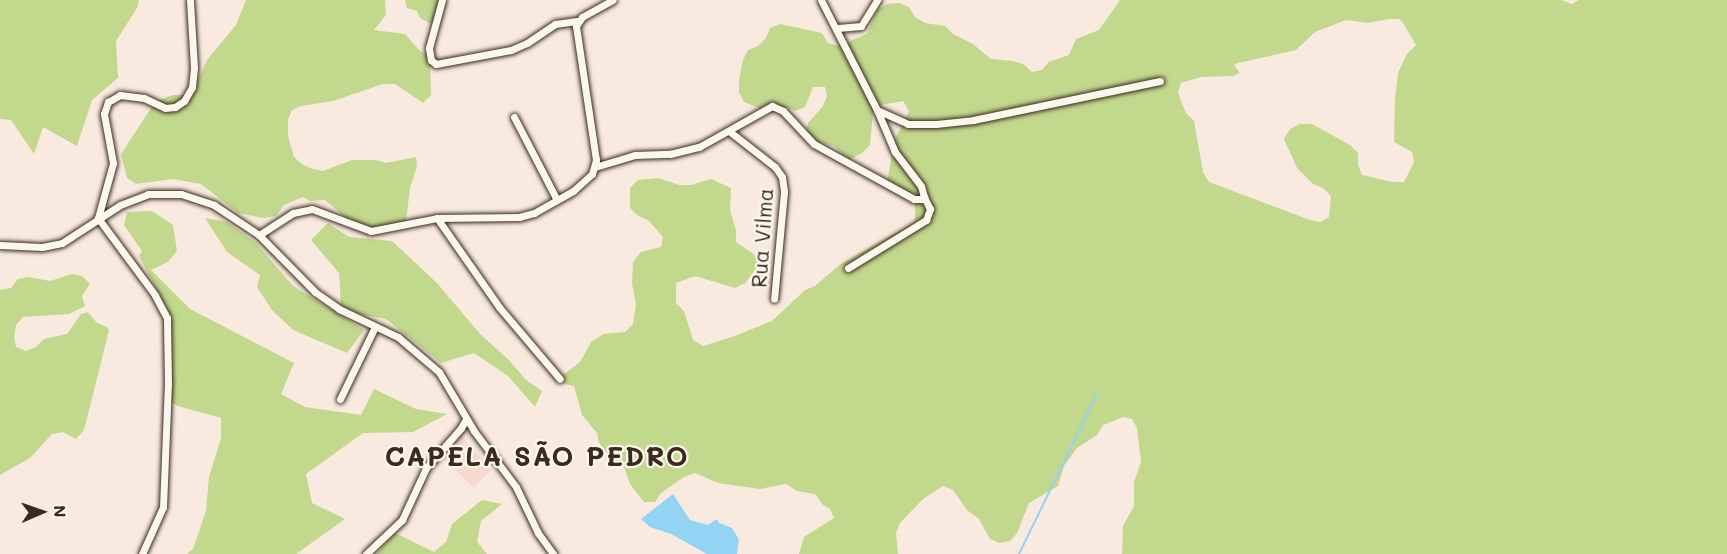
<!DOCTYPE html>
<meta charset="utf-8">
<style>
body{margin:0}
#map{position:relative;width:1727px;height:554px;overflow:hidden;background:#f9eadf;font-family:Mali,sans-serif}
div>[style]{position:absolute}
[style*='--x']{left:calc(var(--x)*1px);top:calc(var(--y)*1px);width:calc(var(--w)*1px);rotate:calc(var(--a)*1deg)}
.built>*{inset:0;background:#f6dacf}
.green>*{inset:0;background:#c1d88d}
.water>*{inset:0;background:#93d3f4}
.stream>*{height:2px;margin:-1px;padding:0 1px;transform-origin:1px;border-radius:1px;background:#93d3f4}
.roads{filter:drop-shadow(0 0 2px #3b2a1e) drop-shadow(0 0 2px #3b2a1e)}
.street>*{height:7px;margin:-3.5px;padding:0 3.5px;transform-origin:3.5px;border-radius:3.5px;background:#fbf7ec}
span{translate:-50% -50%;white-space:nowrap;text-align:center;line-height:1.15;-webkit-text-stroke:4.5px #fbf7ec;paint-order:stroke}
.street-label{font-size:21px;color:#3b2a1e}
.district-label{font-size:27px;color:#3b2a1e;font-weight:700;letter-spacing:1.5px}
.north{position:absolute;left:12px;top:482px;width:60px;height:60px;-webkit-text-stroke:4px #fbf7ec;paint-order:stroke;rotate:88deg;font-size:16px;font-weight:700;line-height:24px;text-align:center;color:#3b2a1e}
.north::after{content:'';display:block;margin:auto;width:21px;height:27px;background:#3b2a1e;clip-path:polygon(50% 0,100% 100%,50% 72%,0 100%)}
</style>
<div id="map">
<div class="built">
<i style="clip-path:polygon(461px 435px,491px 470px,474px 488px,442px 457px)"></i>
</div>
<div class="green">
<i style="clip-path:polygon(0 0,139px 0,137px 8px,116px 41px,118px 78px,92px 100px,77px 146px,43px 127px,34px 154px,11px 120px,0 119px)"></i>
<i style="clip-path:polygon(246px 0,385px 0,386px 15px,374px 30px,405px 34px,420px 51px,430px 57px,431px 95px,423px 103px,395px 84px,383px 84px,333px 101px,301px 106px,292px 110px,288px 120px,288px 136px,294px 157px,303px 165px,313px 169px,323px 171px,352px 160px,376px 160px,386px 163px,416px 157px,417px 166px,410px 188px,406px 221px,393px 226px,359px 229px,325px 200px,310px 201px,303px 197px,284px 205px,276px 216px,263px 218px,238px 213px,201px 184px,173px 179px,136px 184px,127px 178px,121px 154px,155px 102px,172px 95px,184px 95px,194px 89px,207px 60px,236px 25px)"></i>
<i style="clip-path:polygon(405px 0,444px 0,440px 21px,429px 23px,420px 18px,417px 11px,407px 8px)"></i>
<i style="clip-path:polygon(evenodd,1120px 0,1561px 0,1572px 4px,1579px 0,1727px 0,1727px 554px,1122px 554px,1123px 526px,1134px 506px,1134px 482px,1141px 462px,1137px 428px,1132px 419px,1123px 417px,1103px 425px,1097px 435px,1077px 448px,1064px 466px,1058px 486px,1029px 503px,1017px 533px,1010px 541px,1000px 543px,990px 539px,979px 519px,967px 510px,953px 490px,943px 486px,923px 499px,900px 523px,896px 533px,898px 554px,799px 554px,804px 537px,834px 518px,830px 509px,823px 505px,815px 494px,797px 491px,786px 484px,760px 489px,718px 483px,695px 473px,684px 477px,661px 493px,655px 502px,644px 502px,630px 484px,623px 464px,613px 461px,599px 443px,597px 433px,582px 415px,574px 386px,564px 384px,558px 379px,580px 362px,591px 342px,603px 334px,625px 332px,633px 324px,636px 304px,632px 284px,633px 262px,641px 252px,661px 247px,663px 237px,648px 220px,638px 216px,630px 208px,630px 188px,638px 180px,659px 178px,679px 185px,691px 185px,711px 179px,731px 188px,730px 210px,736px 230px,736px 242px,755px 255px,759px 265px,745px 283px,735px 288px,695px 276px,676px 283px,676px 303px,684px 311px,693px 340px,703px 346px,732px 337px,772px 321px,805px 290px,815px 286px,842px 263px,915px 222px,915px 202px,887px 183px,894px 141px,909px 111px,903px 101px,881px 105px,873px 113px,870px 145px,862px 153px,849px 160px,834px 146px,814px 141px,806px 133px,808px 123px,823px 106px,827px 96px,825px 87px,813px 87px,805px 107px,795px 111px,785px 107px,764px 110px,744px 102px,739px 92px,739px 80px,743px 60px,748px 50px,758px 46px,766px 38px,770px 28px,780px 24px,822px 33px,828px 43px,838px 46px,867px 34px,877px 10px,887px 4px,899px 3px,909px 7px,915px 17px,925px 23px,945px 26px,953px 34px,973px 44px,991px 59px,1013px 61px,1023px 64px,1032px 72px,1042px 70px,1049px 62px,1069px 55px,1076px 39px,1099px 30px,1120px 0,1388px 19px,1399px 19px,1403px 23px,1416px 45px,1407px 54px,1398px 73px,1395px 99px,1394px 142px,1412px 152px,1414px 162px,1404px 182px,1392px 182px,1362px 175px,1358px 165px,1358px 153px,1350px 145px,1312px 124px,1300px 124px,1290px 129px,1284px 139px,1297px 168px,1313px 184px,1323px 188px,1331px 196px,1329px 217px,1320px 222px,1310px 220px,1209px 182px,1203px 172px,1194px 121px,1186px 113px,1178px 93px,1181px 83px,1201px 77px,1233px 76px,1240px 73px,1234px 65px,1238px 63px,1296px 50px,1315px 32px,1346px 20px,1368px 23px,1388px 19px)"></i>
<i style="clip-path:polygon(152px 211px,173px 225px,177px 251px,168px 262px,151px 270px,190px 309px,294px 363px,281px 394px,305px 407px,361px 415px,374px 389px,416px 409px,447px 414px,413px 432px,363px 433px,306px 474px,312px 503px,345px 519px,296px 554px,187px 554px,193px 549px,206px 511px,209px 477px,221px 438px,221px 418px,178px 406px,171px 402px,168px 311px,139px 256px,142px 251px,124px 225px,127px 212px)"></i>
<i style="clip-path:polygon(205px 218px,227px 222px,255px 242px,293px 286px,364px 330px,347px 353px,293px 330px,272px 310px,257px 287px,260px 275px,227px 252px)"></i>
<i style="clip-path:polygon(328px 223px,349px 237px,392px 241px,437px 283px,480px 334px,509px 360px,526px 380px,542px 391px,535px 407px,508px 376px,474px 353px,441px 363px,386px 319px,359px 314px,341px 306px,339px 273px,311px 240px)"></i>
<i style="clip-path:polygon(72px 274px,82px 276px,90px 284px,82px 296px,85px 306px,69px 314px,23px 317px,16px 325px,14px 337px,16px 347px,26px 351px,36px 347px,44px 339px,67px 334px,81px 314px,88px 312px,97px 323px,107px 327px,109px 330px,84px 430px,76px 439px,63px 432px,52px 434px,30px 458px,0 475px,0 290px,11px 288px,18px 279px,28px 277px,50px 281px)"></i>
<i style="clip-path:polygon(482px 500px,502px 504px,481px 521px,477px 542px,487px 554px,376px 554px,395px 533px,434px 552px,446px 542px,452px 524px)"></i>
</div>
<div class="water">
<i style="clip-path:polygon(673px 494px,690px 520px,708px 525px,717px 519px,719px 523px,732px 528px,739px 540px,737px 554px,707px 554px,671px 534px,650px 527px,641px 519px)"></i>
</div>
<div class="stream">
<i style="--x:1019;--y:554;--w:178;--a:-64"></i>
</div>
<div class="roads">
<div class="street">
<i style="--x:442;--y:0;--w:50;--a:105.2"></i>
<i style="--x:429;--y:48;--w:12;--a:81"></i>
<i style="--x:431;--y:60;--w:6;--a:39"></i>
<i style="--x:436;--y:64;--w:76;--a:-10.6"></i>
<i style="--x:511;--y:50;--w:17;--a:-24"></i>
<i style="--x:527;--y:43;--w:34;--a:-34"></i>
<i style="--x:555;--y:24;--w:22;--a:-8"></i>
<i style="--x:821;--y:0;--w:123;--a:63"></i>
<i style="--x:877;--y:110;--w:34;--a:24"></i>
<i style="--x:908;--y:124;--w:28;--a:0"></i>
<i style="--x:936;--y:124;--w:37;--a:-6"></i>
<i style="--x:973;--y:120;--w:191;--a:-11.8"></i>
<i style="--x:838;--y:28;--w:23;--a:-5"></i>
<i style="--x:861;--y:26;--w:31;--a:-58"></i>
<i style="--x:514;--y:117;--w:93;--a:62.6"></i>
<i style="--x:729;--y:131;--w:58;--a:38"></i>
<i style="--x:775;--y:167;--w:12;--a:55"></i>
<i style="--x:782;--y:177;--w:15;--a:82"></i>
<i style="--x:784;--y:192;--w:107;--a:95.3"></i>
<i style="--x:595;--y:167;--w:42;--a:-16.7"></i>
<i style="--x:635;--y:155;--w:35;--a:-2"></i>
<i style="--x:670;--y:154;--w:30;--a:-14"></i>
<i style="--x:699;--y:147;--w:84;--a:-29.3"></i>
<i style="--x:772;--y:106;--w:12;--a:24"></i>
<i style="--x:783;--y:111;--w:45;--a:46.8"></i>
<i style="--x:814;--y:144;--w:114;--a:28.8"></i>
<i style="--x:914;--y:199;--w:7;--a:0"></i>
<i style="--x:921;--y:199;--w:4;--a:-34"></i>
<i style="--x:924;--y:197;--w:11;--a:-105"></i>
<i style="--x:921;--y:186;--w:43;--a:-127.4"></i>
<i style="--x:895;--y:152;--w:46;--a:-113.2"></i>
<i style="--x:437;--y:218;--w:108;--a:55.1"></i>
<i style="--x:499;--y:307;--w:94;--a:49.7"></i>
<i style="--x:259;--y:235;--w:40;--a:-32.9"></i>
<i style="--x:293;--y:213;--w:19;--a:-12"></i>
<i style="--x:312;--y:209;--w:63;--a:20.4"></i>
<i style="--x:371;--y:231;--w:67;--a:-11.1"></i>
<i style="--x:437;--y:218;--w:82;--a:-0.7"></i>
<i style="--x:519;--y:217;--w:16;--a:-15"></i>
<i style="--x:534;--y:213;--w:45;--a:-29.4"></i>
<i style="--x:573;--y:191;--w:25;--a:-42"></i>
<i style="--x:592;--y:174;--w:15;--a:-74"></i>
<i style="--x:596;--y:160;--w:135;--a:-98.5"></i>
<i style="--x:576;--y:26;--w:11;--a:-56"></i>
<i style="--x:582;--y:17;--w:35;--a:-29"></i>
<i style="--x:0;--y:245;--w:42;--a:2.7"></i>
<i style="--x:42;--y:247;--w:20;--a:-11"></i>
<i style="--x:62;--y:243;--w:69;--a:-33.2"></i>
<i style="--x:120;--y:205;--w:30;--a:-21"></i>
<i style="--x:148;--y:194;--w:33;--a:0"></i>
<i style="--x:181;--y:194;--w:35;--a:18"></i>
<i style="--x:214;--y:205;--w:54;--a:33.7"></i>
<i style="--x:259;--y:235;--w:80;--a:45.5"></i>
<i style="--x:315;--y:292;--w:29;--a:35"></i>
<i style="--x:339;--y:309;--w:65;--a:25.4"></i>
<i style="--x:398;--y:337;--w:54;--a:40.5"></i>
<i style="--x:439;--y:372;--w:69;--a:59.3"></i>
<i style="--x:474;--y:431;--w:70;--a:53.1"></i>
<i style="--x:516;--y:487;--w:51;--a:64.4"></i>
<i style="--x:538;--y:533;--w:26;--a:54"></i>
<i style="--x:848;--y:268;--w:92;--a:-31.6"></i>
<i style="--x:926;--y:220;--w:12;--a:-70"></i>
<i style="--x:930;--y:209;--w:13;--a:-117"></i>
<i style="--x:340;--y:399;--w:80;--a:-64.1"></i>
<i style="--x:142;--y:554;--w:51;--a:-65.9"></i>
<i style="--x:163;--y:507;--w:123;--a:-87.7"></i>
<i style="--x:168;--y:384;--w:66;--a:-90.9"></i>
<i style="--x:167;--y:318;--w:26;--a:-118"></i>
<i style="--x:155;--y:295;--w:96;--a:-126.5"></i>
<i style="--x:98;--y:218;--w:57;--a:-74.7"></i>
<i style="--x:113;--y:163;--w:50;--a:-100.4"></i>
<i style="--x:104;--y:114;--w:13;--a:-72"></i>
<i style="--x:108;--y:102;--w:14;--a:-30"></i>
<i style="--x:120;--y:95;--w:24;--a:7"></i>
<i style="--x:144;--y:98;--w:23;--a:25"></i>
<i style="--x:165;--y:108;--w:10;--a:-6"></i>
<i style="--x:175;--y:107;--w:11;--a:-34"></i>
<i style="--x:184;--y:101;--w:16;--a:-60"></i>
<i style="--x:192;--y:87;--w:19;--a:-84"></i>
<i style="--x:194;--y:68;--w:68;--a:-93.4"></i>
<i style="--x:366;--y:554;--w:50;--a:-43.4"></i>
<i style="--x:402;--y:520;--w:57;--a:-65.2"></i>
<i style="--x:426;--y:468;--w:53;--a:-48.8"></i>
<i style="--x:461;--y:428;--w:10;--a:-61"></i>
</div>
</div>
<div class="street-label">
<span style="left:762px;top:238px;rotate:-86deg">Rua Vilma</span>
</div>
<div class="district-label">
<span style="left:537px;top:456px">CAPELA SÃO PEDRO</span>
</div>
<div class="north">N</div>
</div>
